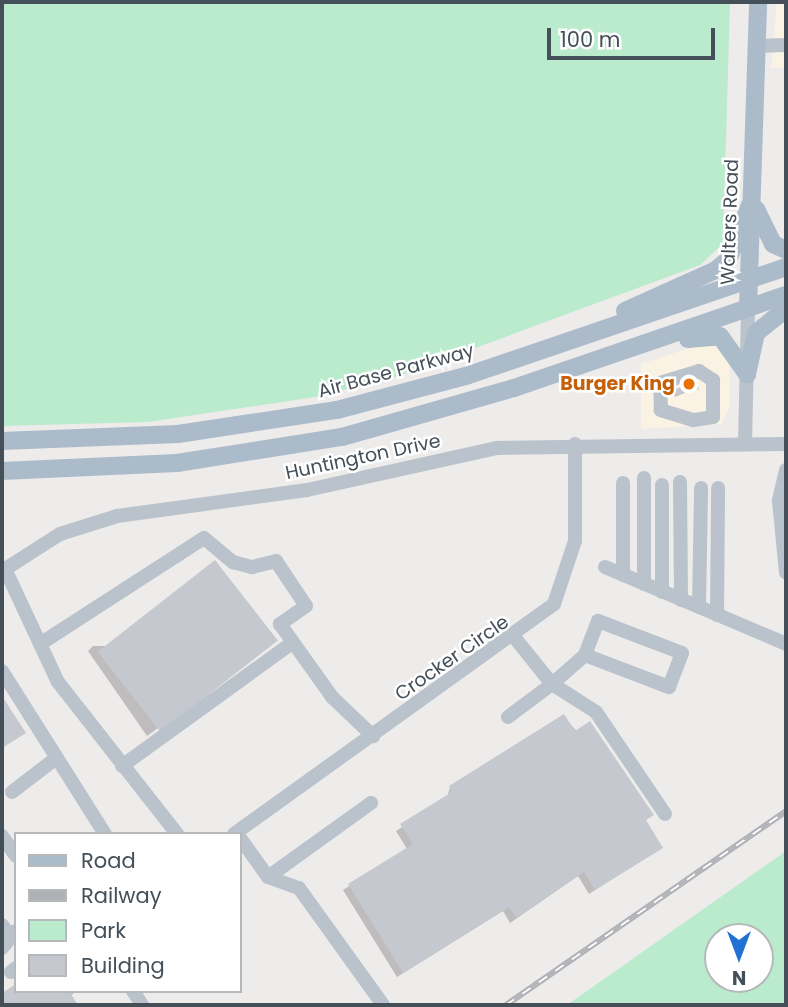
<!DOCTYPE html>
<style>
body{margin:0}
#map{position:relative;width:788px;height:1007px;overflow:hidden;background:#eeebeb;font-family:Poppins,sans-serif}
div>[style]{position:absolute}
[style*='--x']{left:calc(var(--x)*1px);top:calc(var(--y)*1px);width:calc(var(--w)*1px);rotate:calc(var(--a)*1deg)}
.commercial>*{inset:0;background:#faf3e4}
.green>*{inset:0;background:#baebcd}
.shadow>*{inset:0;background:#0003}
.building>*{inset:0;background:#c5c8ce;transform-origin:0 0}
.minor>*{height:14px;margin:-7px;padding:0 7px;transform-origin:7px;border-radius:7px;background:#bac3cb}
.major>*{height:18px;margin:-9px;padding:0 9px;transform-origin:9px;border-radius:9px;background:#acbbca}
.rail>*{height:6px;margin-top:-3px;transform-origin:0;background:repeating-linear-gradient(90deg,#fff 0 10px,#aeb1b6 0 20px);box-sizing:border-box;border-block:2px solid #aeb1b6}
.dots>*{width:19px;height:19px;translate:-50% -50%;box-sizing:border-box;border:4px solid #fff;border-radius:50%}
span{translate:-50% -50%;white-space:nowrap;text-align:center;line-height:1.15;-webkit-text-stroke:5px #fff;paint-order:stroke}
.street-label{font-size:19px;color:#454f58}
.food-label{font-size:19px;color:#c56008;font-weight:700}
.right{translate:-100% -50%;text-align:right}
.frame{position:absolute;inset:0;border:4px solid #454f58;pointer-events:none}
.legend{position:absolute;left:14px;top:832px;width:228px;height:161px;box-sizing:border-box;background:#fff;border:2px solid #b5b9bc;margin:0;padding:9px 12px;list-style:none;font-size:21px;color:#454f58}
.legend li{display:flex;align-items:center;gap:14px;height:35px}
.legend b{width:35px;border:2px solid #b5b9bc}
.north{position:absolute;left:704px;top:923px;width:70px;height:70px;box-sizing:border-box;background:#fff;border:2px solid #b5b9bc;border-radius:50%;rotate:180deg;font-size:19px;font-weight:700;line-height:28px;text-align:center;color:#454f58}
.north::after{content:'';display:block;margin:auto;width:24px;height:32px;background:#2171d3;clip-path:polygon(50% 0,100% 100%,50% 72%,0 100%)}
.scale{position:absolute;left:547px;top:28px;width:168px;height:32px;box-sizing:border-box;border:4px solid #454f58;border-top:0;padding-left:9px;font-size:21px;line-height:24px;white-space:nowrap;color:#454f58;-webkit-text-stroke:5px #fff;paint-order:stroke}
</style>
<div id="map">
<div class="commercial">
<i style="clip-path:polygon(777px 2px,786px 2px,786px 68px,771px 68px)"></i>
<i style="clip-path:polygon(711px 341px,729px 356px,730px 407px,721px 424px,641px 429px,641px 364px)"></i>
</div>
<div class="green">
<i style="clip-path:polygon(2px 2px,730px 2px,723px 244px,700px 265px,402px 375px,315px 397px,148px 422px,2px 426px)"></i>
<i style="clip-path:polygon(evenodd,786px 851px,786px 1005px,567px 1005px,786px 851px,718px 937px,760px 937px,760px 979px,718px 979px,718px 937px)"></i>
</div>
<div class="shadow">
<i style="clip-path:polygon(697px 388px,675px 397px,673px 392px,676px 390px)"></i>
<i style="clip-path:polygon(93px 646px,270px 646px,147px 736px,88px 651px)"></i>
<i style="clip-path:polygon(564px 717px,652px 815px,645px 821px,661px 847px,589px 894px,578px 876px,510px 923px,503px 911px,397px 977px,343px 890px,407px 849px,396px 831px,447px 798px,450px 787px)"></i>
<i style="clip-path:polygon(16px 986px,77px 991px,70px 996px,76px 1005px,2px 1005px,2px 995px)"></i>
</div>
<div class="building">
<i style="clip-path:polygon(697px 382px,699px 389px,677px 395px,675px 389px)"></i>
<i style="left:215px;top:560px;width:102px;height:149px;rotate:52deg"></i>
<i style="clip-path:polygon(2px 696px,26px 733px,2px 748px)"></i>
<i style="clip-path:polygon(564px 714px,575px 731px,590px 721px,654px 815px,646px 820px,663px 848px,595px 890px,584px 872px,516px 918px,509px 907px,403px 973px,348px 884px,413px 844px,400px 824px,452px 792px,449px 786px)"></i>
<i style="clip-path:polygon(16px 984px,16px 991px,69px 991px,78px 1005px,2px 1005px,2px 993px)"></i>
</div>
<div class="minor">
<i style="--x:757;--y:46;--w:29;--a:-2"></i>
<i style="--x:699;--y:371;--w:17;--a:33"></i>
<i style="--x:713;--y:380;--w:37;--a:90"></i>
<i style="--x:713;--y:417;--w:20;--a:171"></i>
<i style="--x:693;--y:420;--w:34;--a:-163"></i>
<i style="--x:661;--y:410;--w:27;--a:-92"></i>
<i style="--x:660;--y:383;--w:41;--a:-17.1"></i>
<i style="--x:745;--y:444;--w:136;--a:-88.7"></i>
<i style="--x:786;--y:470;--w:32;--a:103"></i>
<i style="--x:779;--y:501;--w:72;--a:84.4"></i>
<i style="--x:644;--y:478;--w:106;--a:90"></i>
<i style="--x:680;--y:482;--w:118;--a:89.5"></i>
<i style="--x:623;--y:483;--w:92;--a:90"></i>
<i style="--x:605;--y:567;--w:197;--a:23"></i>
<i style="--x:5;--y:569;--w:125;--a:64.9"></i>
<i style="--x:58;--y:682;--w:193;--a:51.9"></i>
<i style="--x:2;--y:571;--w:69;--a:-32.5"></i>
<i style="--x:60;--y:534;--w:60;--a:-17.5"></i>
<i style="--x:117;--y:516;--w:192;--a:-7.8"></i>
<i style="--x:307;--y:490;--w:195;--a:-12.5"></i>
<i style="--x:497;--y:448;--w:289;--a:-0.8"></i>
<i style="--x:662;--y:592;--w:107;--a:-90"></i>
<i style="--x:699;--y:607;--w:119;--a:-89"></i>
<i style="--x:717;--y:615;--w:127;--a:-89.5"></i>
<i style="--x:40;--y:644;--w:195;--a:-32.9"></i>
<i style="--x:204;--y:538;--w:38;--a:40"></i>
<i style="--x:233;--y:562;--w:20;--a:15"></i>
<i style="--x:252;--y:567;--w:25;--a:-14"></i>
<i style="--x:276;--y:561;--w:54;--a:56.3"></i>
<i style="--x:306;--y:606;--w:32;--a:145"></i>
<i style="--x:280;--y:624;--w:90;--a:54.5"></i>
<i style="--x:332;--y:697;--w:57;--a:43.6"></i>
<i style="--x:585;--y:655;--w:90;--a:20.9"></i>
<i style="--x:669;--y:687;--w:36;--a:-69"></i>
<i style="--x:682;--y:653;--w:90;--a:-159.1"></i>
<i style="--x:598;--y:621;--w:36;--a:111"></i>
<i style="--x:585;--y:655;--w:44;--a:138.7"></i>
<i style="--x:552;--y:684;--w:52;--a:32.5"></i>
<i style="--x:596;--y:712;--w:123;--a:55.9"></i>
<i style="--x:2;--y:671;--w:193;--a:57.7"></i>
<i style="--x:508;--y:717;--w:55;--a:-36.9"></i>
<i style="--x:552;--y:684;--w:59;--a:-128.8"></i>
<i style="--x:122;--y:766;--w:210;--a:-35.9"></i>
<i style="--x:12;--y:792;--w:54;--a:-37.5"></i>
<i style="--x:234;--y:834;--w:394;--a:-35.7"></i>
<i style="--x:554;--y:604;--w:66;--a:-71.6"></i>
<i style="--x:575;--y:541;--w:97;--a:-90"></i>
<i style="--x:2;--y:836;--w:24;--a:55"></i>
<i style="--x:240;--y:838;--w:48;--a:54.3"></i>
<i style="--x:268;--y:877;--w:127;--a:-35.7"></i>
<i style="--x:268;--y:877;--w:33;--a:20"></i>
<i style="--x:299;--y:888;--w:144;--a:54.3"></i>
<i style="--x:2;--y:925;--w:15;--a:53"></i>
<i style="--x:2;--y:948;--w:22;--a:-51"></i>
<i style="--x:11;--y:972;--w:6;--a:-39"></i>
<i style="--x:133;--y:991;--w:17;--a:57"></i>
</div>
<div class="major">
<i style="--x:756;--y:209;--w:39;--a:64"></i>
<i style="--x:773;--y:244;--w:14;--a:25"></i>
<i style="--x:748;--y:308;--w:306;--a:-88.1"></i>
<i style="--x:625;--y:311;--w:100;--a:-24.3"></i>
<i style="--x:716;--y:270;--w:16;--a:-40"></i>
<i style="--x:728;--y:260;--w:59;--a:-68.2"></i>
<i style="--x:688;--y:339;--w:32;--a:-5"></i>
<i style="--x:720;--y:336;--w:47;--a:54.6"></i>
<i style="--x:747;--y:374;--w:42;--a:-77.6"></i>
<i style="--x:756;--y:333;--w:38;--a:-39"></i>
<i style="--x:2;--y:441;--w:176;--a:-2.3"></i>
<i style="--x:178;--y:434;--w:161;--a:-8.6"></i>
<i style="--x:337;--y:410;--w:133;--a:-14.8"></i>
<i style="--x:466;--y:376;--w:338;--a:-18.8"></i>
<i style="--x:2;--y:471;--w:175;--a:-2.6"></i>
<i style="--x:177;--y:463;--w:167;--a:-9"></i>
<i style="--x:342;--y:437;--w:179;--a:-15.9"></i>
<i style="--x:514;--y:388;--w:287;--a:-18.9"></i>
</div>
<div class="rail">
<i style="--x:506;--y:1005;--w:341;--a:-34.7"></i>
</div>
<div class="dots">
<i style="left:689px;top:384px;background:#e8710a"></i>
</div>
<div class="street-label">
<span style="left:730px;top:222px;rotate:-88deg">Walters Road</span>
<span style="left:396px;top:371px;rotate:-15deg">Air Base Parkway</span>
<span style="left:363px;top:457px;rotate:-12deg">Huntington Drive</span>
<span style="left:452px;top:658px;rotate:-35deg">Crocker Circle</span>
</div>
<div class="food-label">
<span class="right" style="left:675px;top:384px">Burger King</span>
</div>
<div class="frame"></div>
<ul class="legend">
<li><b style="height:9px;background:#acbbca"></b>Road</li>
<li><b style="height:9px;background:#aeb1b6"></b>Railway</li>
<li><b style="height:19px;background:#baebcd"></b>Park</li>
<li><b style="height:19px;background:#c5c8ce"></b>Building</li>
</ul>
<div class="north">N</div>
<div class="scale">100 m</div>
</div>
